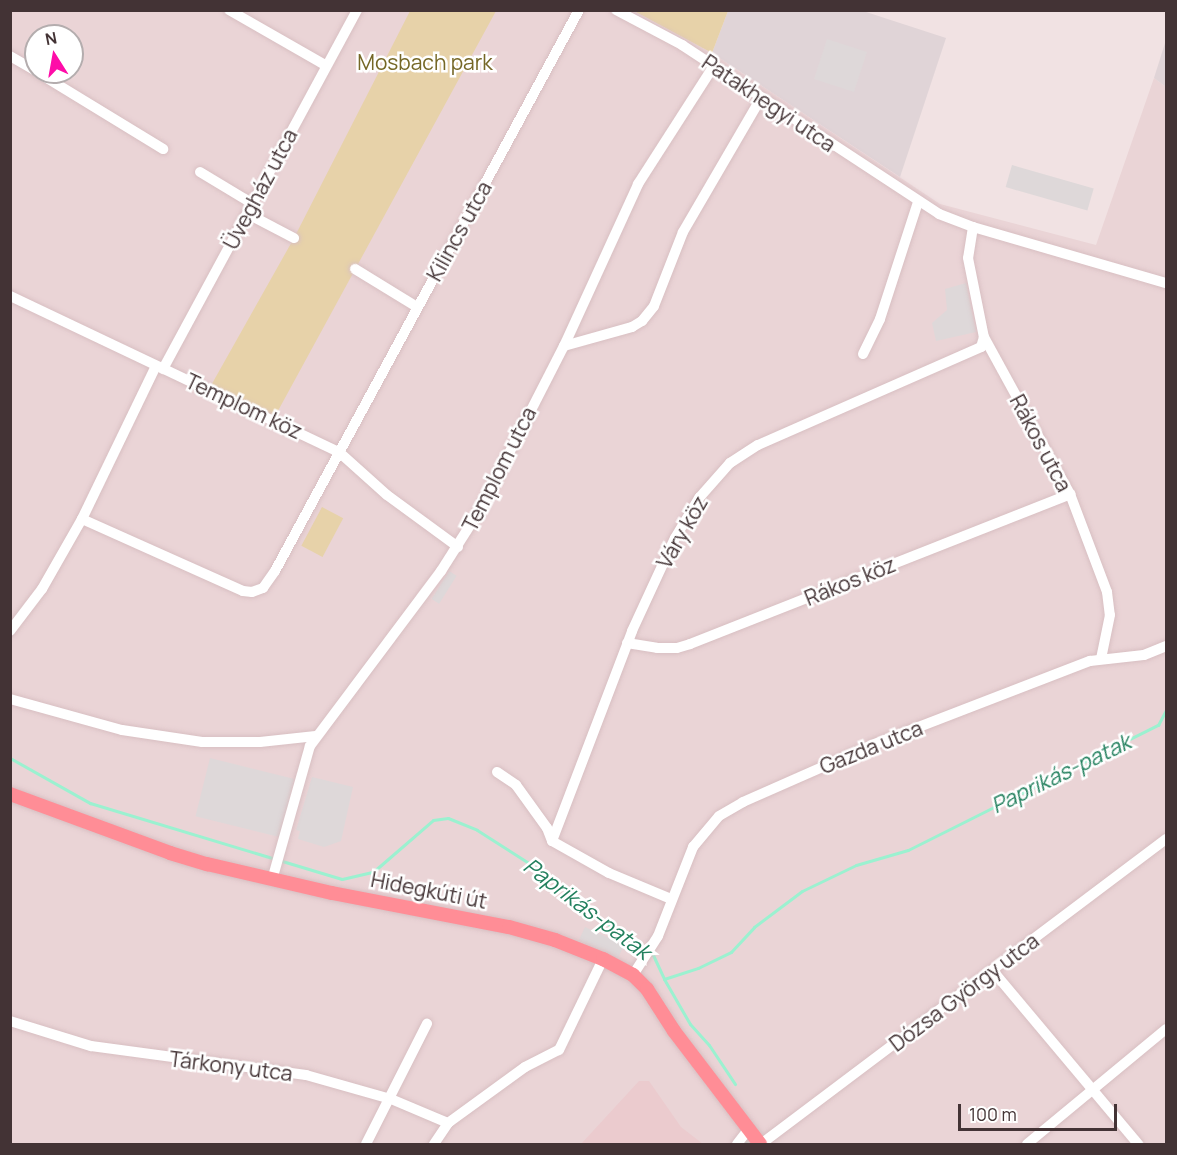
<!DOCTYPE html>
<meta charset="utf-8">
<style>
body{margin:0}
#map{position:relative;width:1177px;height:1155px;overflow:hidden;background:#f1e2e3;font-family:Manrope,sans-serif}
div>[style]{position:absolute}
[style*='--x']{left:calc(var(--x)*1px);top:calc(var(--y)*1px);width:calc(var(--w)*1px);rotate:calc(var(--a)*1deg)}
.residential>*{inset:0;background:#ead4d6}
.industrial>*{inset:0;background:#e0d4d7}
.education>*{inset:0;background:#ebcbce}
.green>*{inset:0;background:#e7d2a9;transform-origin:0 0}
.parking>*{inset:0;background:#ded8d9;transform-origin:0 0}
.stream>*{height:3px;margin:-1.5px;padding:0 1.5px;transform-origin:1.5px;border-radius:1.5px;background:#9bf1d0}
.roads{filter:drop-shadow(0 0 2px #d8bfc2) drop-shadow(0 0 2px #d8bfc2)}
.minor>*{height:10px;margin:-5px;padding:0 5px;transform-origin:5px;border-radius:5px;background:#fff}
.major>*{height:14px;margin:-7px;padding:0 7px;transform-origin:7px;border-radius:7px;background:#ff8d96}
span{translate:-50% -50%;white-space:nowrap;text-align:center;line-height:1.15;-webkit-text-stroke:5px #fff;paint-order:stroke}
.park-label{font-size:21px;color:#756726}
.street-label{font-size:21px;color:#433335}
.water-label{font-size:22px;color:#23805e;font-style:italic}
.frame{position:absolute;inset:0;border:12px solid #433335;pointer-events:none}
.north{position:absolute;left:24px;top:24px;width:60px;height:60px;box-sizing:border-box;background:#fff;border:2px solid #b4adae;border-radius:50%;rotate:349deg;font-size:16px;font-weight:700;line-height:24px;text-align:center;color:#433335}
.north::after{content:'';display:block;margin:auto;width:21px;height:27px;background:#fe0ca8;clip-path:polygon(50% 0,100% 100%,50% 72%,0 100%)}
.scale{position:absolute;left:958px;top:1104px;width:159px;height:27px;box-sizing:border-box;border:3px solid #433335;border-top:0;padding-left:8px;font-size:18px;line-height:21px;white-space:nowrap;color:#433335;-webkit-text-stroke:4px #fff;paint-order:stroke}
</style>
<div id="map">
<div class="residential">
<i style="clip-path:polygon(evenodd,10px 11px,634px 11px,712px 53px,940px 204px,1096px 245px,1154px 78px,1166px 87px,1166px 1144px,11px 1144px,10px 11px,36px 36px,72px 36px,72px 72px,36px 72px,36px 36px)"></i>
</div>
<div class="industrial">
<i style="clip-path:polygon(728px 11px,863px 11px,946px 38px,900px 177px,712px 53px)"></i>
<i style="clip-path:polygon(1166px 40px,1166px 87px,1154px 78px)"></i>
</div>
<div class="education">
<i style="clip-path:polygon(639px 1081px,649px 1081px,681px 1127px,703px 1144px,581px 1144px)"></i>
</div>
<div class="green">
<i style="clip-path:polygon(410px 11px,496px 11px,273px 420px,209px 389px,294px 238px)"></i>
<i style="clip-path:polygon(634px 11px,728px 11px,712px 53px)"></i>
<i style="left:322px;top:507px;width:24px;height:44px;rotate:28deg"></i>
</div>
<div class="parking">
<i style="left:827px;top:39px;width:42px;height:42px;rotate:18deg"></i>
<i style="left:1012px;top:165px;width:85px;height:23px;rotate:16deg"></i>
<i style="clip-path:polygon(966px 283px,976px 332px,936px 341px,932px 323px,947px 310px,945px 289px)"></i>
<i style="left:449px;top:571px;width:9px;height:33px;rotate:32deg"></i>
<i style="left:210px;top:758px;width:87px;height:60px;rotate:14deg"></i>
<i style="clip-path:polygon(312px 777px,353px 787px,341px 841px,324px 847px,298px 839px,300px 831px,296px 830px)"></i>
<i style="left:585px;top:927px;width:43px;height:15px;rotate:25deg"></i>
</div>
<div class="stream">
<i style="--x:10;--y:758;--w:92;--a:29.4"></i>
<i style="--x:90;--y:803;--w:263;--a:16.8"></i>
<i style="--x:342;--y:879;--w:32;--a:-13"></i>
<i style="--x:373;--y:872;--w:79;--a:-40.9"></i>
<i style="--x:433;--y:820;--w:15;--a:-8"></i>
<i style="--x:448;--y:818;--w:31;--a:22"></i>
<i style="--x:477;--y:830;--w:78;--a:32.5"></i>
<i style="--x:543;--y:872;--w:76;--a:39.1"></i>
<i style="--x:602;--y:920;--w:62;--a:34.5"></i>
<i style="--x:653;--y:955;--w:26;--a:65"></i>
<i style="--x:664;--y:979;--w:36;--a:-18"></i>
<i style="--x:698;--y:968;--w:37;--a:-26"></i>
<i style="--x:731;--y:952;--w:34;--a:-47"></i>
<i style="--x:754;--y:927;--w:60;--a:-36.9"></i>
<i style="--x:802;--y:891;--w:60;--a:-25.7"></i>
<i style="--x:856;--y:865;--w:54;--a:-16.1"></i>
<i style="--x:908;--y:850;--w:280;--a:-26.6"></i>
<i style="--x:1158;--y:725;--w:17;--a:-62"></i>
<i style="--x:664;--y:979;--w:52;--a:60"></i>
<i style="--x:690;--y:1024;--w:28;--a:48"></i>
<i style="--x:709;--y:1045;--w:47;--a:56.3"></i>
<i style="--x:746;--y:1144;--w:1;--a:-90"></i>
</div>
<div class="roads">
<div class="minor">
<i style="--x:229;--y:10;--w:111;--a:29.8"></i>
<i style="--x:616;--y:10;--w:75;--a:27.9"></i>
<i style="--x:682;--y:45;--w:308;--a:33.3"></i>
<i style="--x:939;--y:214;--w:36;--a:21"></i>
<i style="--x:973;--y:227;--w:201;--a:16.2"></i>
<i style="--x:10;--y:56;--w:30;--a:30"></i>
<i style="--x:37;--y:72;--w:148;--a:31.4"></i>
<i style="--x:200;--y:172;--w:62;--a:31.1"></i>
<i style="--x:248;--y:214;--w:52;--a:27.6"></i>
<i style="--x:973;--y:227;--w:31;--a:99"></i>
<i style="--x:968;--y:258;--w:81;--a:78.6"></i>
<i style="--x:984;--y:337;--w:179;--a:61.3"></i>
<i style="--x:1070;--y:494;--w:105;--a:69.3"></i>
<i style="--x:1107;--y:592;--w:23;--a:83"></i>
<i style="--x:1110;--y:615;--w:45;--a:101.6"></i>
<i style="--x:355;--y:269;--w:73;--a:31.5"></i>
<i style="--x:10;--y:296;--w:364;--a:25.4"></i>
<i style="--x:339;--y:452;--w:64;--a:41.9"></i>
<i style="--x:387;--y:495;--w:88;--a:36.2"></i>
<i style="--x:564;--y:346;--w:71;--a:-15.6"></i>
<i style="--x:632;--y:327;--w:12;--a:-31"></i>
<i style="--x:642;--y:321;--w:19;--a:-51"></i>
<i style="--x:654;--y:306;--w:79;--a:-68.6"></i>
<i style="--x:683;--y:232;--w:155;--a:-59.8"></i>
<i style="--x:863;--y:354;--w:39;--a:-64"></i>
<i style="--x:880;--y:319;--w:123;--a:-72"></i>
<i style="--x:163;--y:369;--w:408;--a:-61.6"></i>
<i style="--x:82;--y:519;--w:176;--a:24.1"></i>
<i style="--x:243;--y:591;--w:9;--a:6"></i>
<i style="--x:252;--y:592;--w:12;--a:-20"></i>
<i style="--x:263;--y:588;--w:21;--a:-55"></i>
<i style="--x:275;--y:571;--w:638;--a:-61.55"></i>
<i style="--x:10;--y:631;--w:53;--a:-52.7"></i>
<i style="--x:42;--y:589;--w:81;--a:-60.3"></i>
<i style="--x:82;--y:519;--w:170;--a:-64.2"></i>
<i style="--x:627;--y:643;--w:30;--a:9"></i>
<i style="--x:657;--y:648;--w:20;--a:0"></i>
<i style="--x:677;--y:648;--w:14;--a:-17"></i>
<i style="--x:690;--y:644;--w:409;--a:-21.5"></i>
<i style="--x:10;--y:699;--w:116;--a:15.5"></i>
<i style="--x:122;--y:730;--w:81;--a:8.5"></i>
<i style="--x:202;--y:742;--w:58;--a:0"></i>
<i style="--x:260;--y:742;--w:56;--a:-6.1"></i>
<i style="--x:497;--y:772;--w:23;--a:34"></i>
<i style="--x:516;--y:785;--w:53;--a:54.2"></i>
<i style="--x:547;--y:828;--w:14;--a:69"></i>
<i style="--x:552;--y:841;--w:65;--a:29.3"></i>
<i style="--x:609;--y:873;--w:67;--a:22.8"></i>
<i style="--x:552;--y:841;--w:225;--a:-69.1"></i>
<i style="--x:632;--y:631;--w:102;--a:-65.2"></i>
<i style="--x:675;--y:538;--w:47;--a:-59"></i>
<i style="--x:699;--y:498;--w:47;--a:-48.5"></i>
<i style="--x:730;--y:463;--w:33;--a:-33"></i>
<i style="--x:758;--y:445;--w:244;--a:-23.7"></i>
<i style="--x:981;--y:347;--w:10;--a:-73"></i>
<i style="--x:272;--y:880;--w:139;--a:-74.2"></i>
<i style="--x:310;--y:746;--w:219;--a:-53.2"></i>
<i style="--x:441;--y:571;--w:75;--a:-57.6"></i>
<i style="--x:481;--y:508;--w:182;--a:-62.9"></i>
<i style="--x:564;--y:346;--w:178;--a:-65.4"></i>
<i style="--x:638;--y:184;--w:139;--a:-57.3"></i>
<i style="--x:993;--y:971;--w:226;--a:50"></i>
<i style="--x:633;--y:975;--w:46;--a:-57.3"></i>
<i style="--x:658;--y:936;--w:96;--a:-68.5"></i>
<i style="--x:693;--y:847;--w:40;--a:-50"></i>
<i style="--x:719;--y:816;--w:28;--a:-30"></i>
<i style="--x:743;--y:802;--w:141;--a:-23.8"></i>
<i style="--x:872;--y:745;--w:234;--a:-21.1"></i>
<i style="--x:1090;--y:661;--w:54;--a:-6.3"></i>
<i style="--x:1144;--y:655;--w:24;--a:-22"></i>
<i style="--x:10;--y:1021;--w:85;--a:17.2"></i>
<i style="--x:91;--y:1046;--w:217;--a:7.7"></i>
<i style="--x:306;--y:1075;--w:88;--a:15.8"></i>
<i style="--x:391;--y:1099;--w:62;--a:22.8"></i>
<i style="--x:366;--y:1144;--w:135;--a:-63.1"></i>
<i style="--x:434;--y:1144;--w:25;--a:-56"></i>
<i style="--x:448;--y:1123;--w:95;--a:-36"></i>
<i style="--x:525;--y:1067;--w:38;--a:-27"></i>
<i style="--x:559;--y:1050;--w:101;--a:-64.2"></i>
<i style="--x:737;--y:1144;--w:18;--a:-52"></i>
<i style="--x:761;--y:1144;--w:507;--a:-36.98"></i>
<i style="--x:1027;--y:1144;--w:180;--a:-39.6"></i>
</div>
<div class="major">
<i style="--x:10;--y:794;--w:171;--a:20.2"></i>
<i style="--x:170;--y:853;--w:39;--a:17"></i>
<i style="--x:207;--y:864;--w:128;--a:13.1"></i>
<i style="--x:332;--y:893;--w:180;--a:10.9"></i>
<i style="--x:509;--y:927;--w:48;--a:15.8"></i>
<i style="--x:555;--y:940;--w:52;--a:21.6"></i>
<i style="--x:603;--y:959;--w:34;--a:28"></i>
<i style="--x:633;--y:975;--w:20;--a:45"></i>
<i style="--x:647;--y:989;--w:50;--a:57.3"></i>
<i style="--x:674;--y:1031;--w:142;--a:52.7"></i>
</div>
</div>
<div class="park-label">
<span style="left:425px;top:62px">Mosbach park</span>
</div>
<div class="street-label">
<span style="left:769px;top:103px;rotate:34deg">Patakhegyi utca</span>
<span style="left:260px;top:189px;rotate:-62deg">Üvegház utca</span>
<span style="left:459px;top:231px;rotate:-61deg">Kilincs utca</span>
<span style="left:244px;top:406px;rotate:25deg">Templom köz</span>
<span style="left:1041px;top:443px;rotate:62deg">Rákos utca</span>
<span style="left:499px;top:469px;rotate:-63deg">Templom utca</span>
<span style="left:682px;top:532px;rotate:-60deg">Váry köz</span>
<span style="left:850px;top:581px;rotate:-22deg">Rákos köz</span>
<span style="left:871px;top:747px;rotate:-22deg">Gazda utca</span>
<span style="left:429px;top:890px;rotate:11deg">Hidegkúti út</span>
<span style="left:964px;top:992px;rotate:-37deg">Dózsa György utca</span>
<span style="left:231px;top:1066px;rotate:7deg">Tárkony utca</span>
</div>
<div class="water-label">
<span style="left:1061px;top:774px;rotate:-26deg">Paprikás-patak</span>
<span style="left:587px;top:909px;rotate:37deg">Paprikás-patak</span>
</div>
<div class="frame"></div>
<div class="north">N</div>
<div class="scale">100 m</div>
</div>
